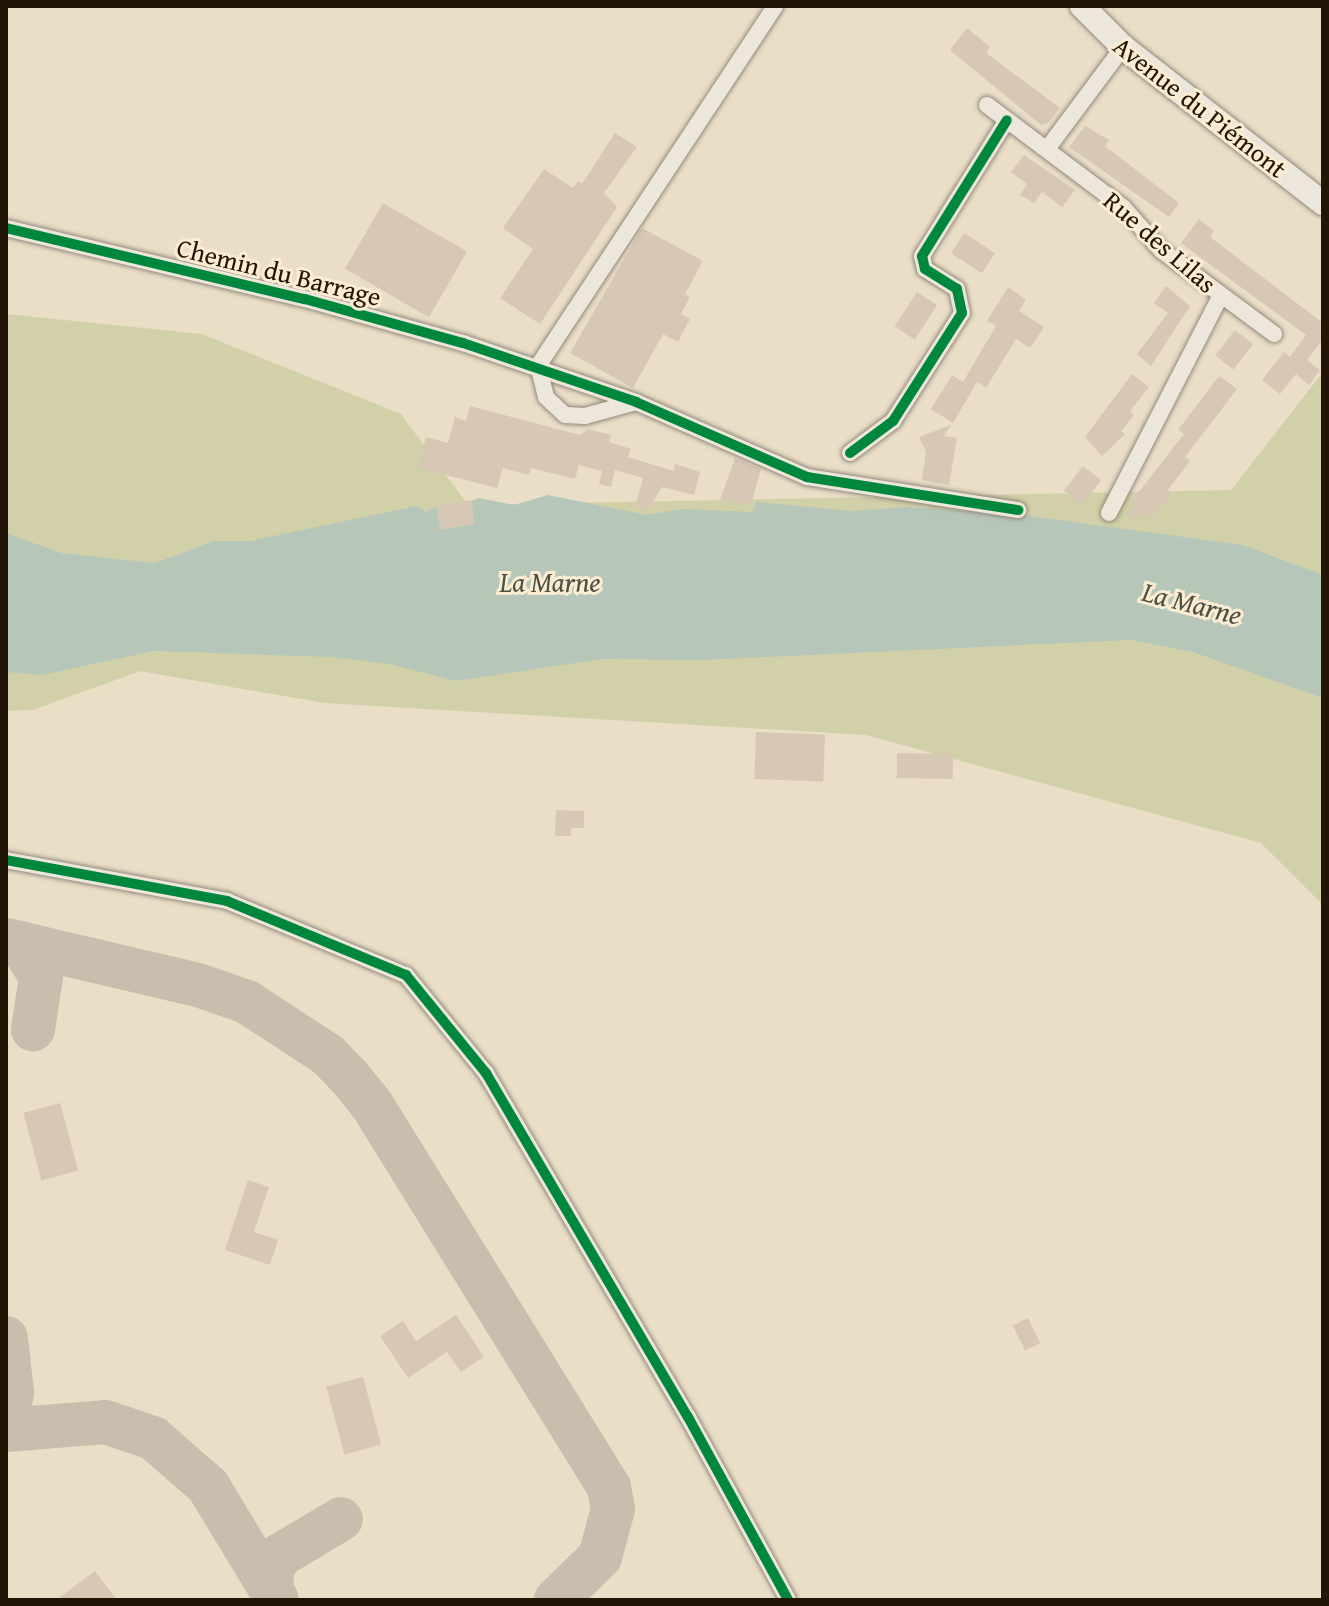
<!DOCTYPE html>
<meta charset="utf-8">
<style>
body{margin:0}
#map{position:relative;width:1329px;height:1606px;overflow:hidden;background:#eadec7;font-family:"Gentium Book Plus",serif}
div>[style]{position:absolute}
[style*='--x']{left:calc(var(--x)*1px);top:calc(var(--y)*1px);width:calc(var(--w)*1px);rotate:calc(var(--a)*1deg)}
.green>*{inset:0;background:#d1d0a8}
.water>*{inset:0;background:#b6c7ba}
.taxiway>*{height:44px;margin:-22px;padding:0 22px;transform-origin:22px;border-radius:22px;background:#c7beae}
.building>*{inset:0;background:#d7c7b5;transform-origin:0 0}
.roads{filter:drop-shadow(0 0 2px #938a7c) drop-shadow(0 0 2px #938a7c)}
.street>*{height:16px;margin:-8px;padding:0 8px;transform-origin:8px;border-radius:8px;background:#ede6db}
.secondary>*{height:24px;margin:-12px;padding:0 12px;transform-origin:12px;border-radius:12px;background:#ede6db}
.cycleway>*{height:10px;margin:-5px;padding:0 5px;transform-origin:5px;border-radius:5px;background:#00873e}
span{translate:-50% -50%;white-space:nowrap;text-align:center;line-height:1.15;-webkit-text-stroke:6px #faedd2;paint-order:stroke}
.street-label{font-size:26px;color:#221505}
.water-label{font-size:28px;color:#4e5043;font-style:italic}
.frame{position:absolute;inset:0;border:8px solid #221505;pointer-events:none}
</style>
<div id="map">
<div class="green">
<i style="clip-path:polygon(6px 314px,202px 334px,401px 414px,468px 505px,1231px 490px,1323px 372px,1323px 905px,1261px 843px,866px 735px,324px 703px,140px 671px,33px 710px,6px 711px)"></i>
</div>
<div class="water">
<i style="clip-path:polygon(548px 495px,646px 515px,683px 509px,752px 512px,756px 502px,852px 511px,905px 507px,1014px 514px,1243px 545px,1323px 575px,1323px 698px,1193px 652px,1131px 640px,702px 660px,602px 659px,456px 681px,390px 664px,330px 657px,154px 651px,41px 675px,6px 672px,6px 533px,61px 553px,155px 563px,214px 541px,250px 541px,416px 506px,426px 512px,437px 506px,442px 530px,475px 524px,471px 501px,479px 498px,514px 505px)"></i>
</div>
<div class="taxiway">
<i style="--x:6;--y:940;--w:197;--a:13.2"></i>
<i style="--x:198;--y:985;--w:52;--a:19.1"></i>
<i style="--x:247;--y:1002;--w:97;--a:33.2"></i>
<i style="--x:328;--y:1055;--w:33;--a:46"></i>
<i style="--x:351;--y:1079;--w:33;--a:51"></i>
<i style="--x:372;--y:1105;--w:450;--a:58.2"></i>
<i style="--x:609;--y:1487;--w:22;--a:80"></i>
<i style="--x:613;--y:1509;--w:50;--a:105.2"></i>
<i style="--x:600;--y:1557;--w:62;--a:135.7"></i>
<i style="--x:20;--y:943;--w:40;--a:58"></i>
<i style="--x:41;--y:977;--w:53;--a:98.7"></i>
<i style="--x:6;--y:1338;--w:55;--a:83.8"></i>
<i style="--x:12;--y:1393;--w:28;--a:103"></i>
<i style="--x:6;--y:1430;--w:99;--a:-4.6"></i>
<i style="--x:105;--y:1422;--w:51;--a:18.4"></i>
<i style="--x:153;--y:1438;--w:73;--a:41.1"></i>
<i style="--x:208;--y:1486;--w:133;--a:58.8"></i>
<i style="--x:271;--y:1591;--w:21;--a:-87"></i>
<i style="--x:272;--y:1570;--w:16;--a:-63"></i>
<i style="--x:279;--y:1556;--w:72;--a:-30.8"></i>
</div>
<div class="building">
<i style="clip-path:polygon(967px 28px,990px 47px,986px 53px,1060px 108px,1048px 123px,1041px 125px,950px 50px)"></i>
<i style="clip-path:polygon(1085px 126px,1109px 140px,1105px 146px,1179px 203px,1169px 217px,1069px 147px)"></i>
<i style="clip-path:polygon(615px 133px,637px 147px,604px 193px,617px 207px,540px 324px,500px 298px,533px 249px,503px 228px,544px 169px,573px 188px,578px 181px,582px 184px)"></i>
<i style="clip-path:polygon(1024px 155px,1075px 190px,1062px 207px,1042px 192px,1034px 203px,1020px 195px,1027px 184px,1011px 172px)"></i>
<i style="left:383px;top:203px;width:97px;height:76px;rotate:30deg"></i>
<i style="clip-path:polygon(1199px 219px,1214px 231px,1210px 237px,1323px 323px,1323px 339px,1307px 360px,1320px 370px,1309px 385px,1296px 374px,1280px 394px,1262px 380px,1284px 352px,1290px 357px,1306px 335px,1181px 243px)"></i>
<i style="clip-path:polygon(642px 228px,703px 261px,685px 294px,690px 297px,681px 314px,690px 319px,678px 342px,663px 334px,633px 388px,570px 353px)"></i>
<i style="left:964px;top:233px;width:37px;height:24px;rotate:33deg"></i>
<i style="clip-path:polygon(1166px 286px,1190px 306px,1151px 366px,1137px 354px,1168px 313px,1154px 303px)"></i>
<i style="clip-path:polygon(1008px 287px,1026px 300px,1019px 311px,1044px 327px,1030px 348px,1016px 339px,986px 388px,977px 382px,953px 423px,931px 409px,952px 375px,963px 382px,996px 326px,987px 321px)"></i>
<i style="left:917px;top:292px;width:24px;height:41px;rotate:33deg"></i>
<i style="left:1235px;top:330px;width:23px;height:32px;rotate:38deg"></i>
<i style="clip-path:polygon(1132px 374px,1149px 387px,1130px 411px,1134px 415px,1121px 431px,1125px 434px,1102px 456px,1085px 437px)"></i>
<i style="clip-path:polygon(1219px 376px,1237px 389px,1185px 457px,1190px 461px,1168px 490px,1172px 493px,1153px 518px,1147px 514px,1143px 518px,1126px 516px,1135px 505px,1131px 502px,1184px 434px,1178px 430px)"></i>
<i style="clip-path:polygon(470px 406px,580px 435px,588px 429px,611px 435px,609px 442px,631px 449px,628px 457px,674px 471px,675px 464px,700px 472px,694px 495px,662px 487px,648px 511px,635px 507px,643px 478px,615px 470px,611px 487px,599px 484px,602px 471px,579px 465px,575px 479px,531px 468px,529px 475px,503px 468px,497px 488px,418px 468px,426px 437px,448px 443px,455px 417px,466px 421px)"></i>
<i style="clip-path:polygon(951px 425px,944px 436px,957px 438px,949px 485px,922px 480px,926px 452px,919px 437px)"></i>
<i style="clip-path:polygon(735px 458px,761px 469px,751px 504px,720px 500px)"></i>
<i style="left:1083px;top:466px;width:23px;height:31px;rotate:38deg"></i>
<i style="left:471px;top:500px;width:24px;height:35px;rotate:81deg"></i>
<i style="left:756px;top:732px;width:69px;height:47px;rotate:2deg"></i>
<i style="left:897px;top:753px;width:56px;height:25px;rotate:1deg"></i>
<i style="clip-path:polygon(556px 810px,584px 811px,584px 828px,571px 828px,571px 836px,555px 836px)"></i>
<i style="left:60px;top:1103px;width:70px;height:38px;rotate:75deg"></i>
<i style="clip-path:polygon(248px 1180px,269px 1187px,254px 1232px,278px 1240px,270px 1265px,225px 1250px)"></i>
<i style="clip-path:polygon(456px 1315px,484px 1357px,461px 1372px,447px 1352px,408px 1378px,380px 1336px,403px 1321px,416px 1341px)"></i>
<i style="left:1028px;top:1318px;width:28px;height:17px;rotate:64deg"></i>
<i style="left:363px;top:1377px;width:70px;height:38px;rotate:75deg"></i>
<i style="clip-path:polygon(95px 1571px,117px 1600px,56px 1600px)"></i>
</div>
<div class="roads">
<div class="street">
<i style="--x:987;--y:105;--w:170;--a:36.9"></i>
<i style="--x:1123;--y:207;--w:57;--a:48.5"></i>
<i style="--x:1161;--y:250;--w:141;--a:36.6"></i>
<i style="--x:1047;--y:149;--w:127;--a:-53.3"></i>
<i style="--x:6;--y:228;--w:307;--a:13.4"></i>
<i style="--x:305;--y:299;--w:164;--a:15.6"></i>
<i style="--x:463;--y:343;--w:183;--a:18.8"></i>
<i style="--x:636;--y:402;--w:187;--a:23.7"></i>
<i style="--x:807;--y:477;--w:214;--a:8.9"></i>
<i style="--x:636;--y:402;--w:53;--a:164.6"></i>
<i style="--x:585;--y:416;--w:20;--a:-177"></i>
<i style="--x:565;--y:415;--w:26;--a:-137"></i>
<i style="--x:546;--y:397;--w:32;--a:-104"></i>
<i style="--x:538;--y:366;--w:431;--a:-56.6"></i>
<i style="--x:850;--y:453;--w:54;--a:-36.7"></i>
<i style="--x:893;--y:421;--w:128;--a:-57.4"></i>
<i style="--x:962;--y:313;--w:25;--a:-102"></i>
<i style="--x:957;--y:289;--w:38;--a:-148"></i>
<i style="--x:925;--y:269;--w:13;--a:-103"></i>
<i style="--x:922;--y:256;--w:160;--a:-58"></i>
<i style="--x:1109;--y:513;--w:245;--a:-62.8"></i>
<i style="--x:6;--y:860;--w:225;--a:10.5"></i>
<i style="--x:227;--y:901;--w:194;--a:22.5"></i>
<i style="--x:406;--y:975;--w:127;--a:50.8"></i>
<i style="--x:486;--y:1073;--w:399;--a:59.6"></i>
<i style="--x:688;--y:1417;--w:209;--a:61.3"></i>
</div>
<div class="secondary">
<i style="--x:1082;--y:6;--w:58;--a:45"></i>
<i style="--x:1123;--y:47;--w:254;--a:38"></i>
</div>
</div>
<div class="cycleway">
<i style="--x:6;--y:228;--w:307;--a:13.4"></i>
<i style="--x:305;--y:299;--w:164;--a:15.6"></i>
<i style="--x:463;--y:343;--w:183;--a:18.8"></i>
<i style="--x:636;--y:402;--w:187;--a:23.7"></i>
<i style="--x:807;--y:477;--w:214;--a:8.9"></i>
<i style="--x:850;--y:453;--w:54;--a:-36.7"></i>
<i style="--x:893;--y:421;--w:128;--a:-57.4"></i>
<i style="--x:962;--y:313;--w:25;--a:-102"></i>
<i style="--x:957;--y:289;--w:38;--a:-148"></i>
<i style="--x:925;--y:269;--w:13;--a:-103"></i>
<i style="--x:922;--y:256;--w:160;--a:-58"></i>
<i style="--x:6;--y:860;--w:225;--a:10.5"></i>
<i style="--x:227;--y:901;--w:194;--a:22.5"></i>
<i style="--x:406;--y:975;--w:127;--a:50.8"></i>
<i style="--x:486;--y:1073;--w:399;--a:59.6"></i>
<i style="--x:688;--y:1417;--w:209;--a:61.3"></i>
</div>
<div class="street-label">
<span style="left:1200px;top:107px;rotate:38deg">Avenue du Piémont</span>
<span style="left:1160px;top:242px;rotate:41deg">Rue des Lilas</span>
<span style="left:279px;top:272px;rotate:14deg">Chemin du Barrage</span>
</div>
<div class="water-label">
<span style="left:550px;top:582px">La Marne</span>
<span style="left:1192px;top:603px;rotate:14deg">La Marne</span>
</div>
<div class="frame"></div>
</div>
